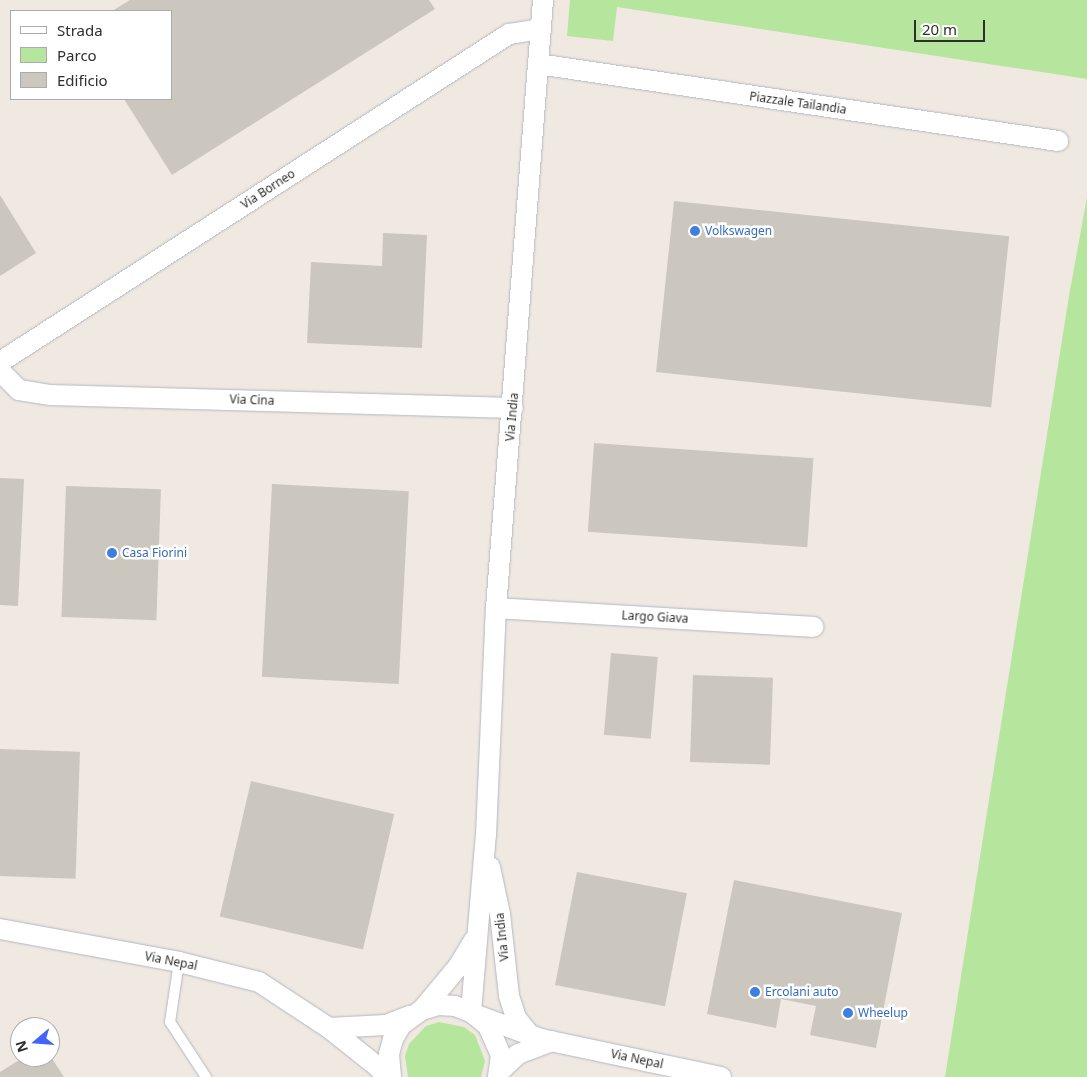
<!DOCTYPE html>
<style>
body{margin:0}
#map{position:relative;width:1087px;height:1077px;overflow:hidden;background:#efe9e1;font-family:"Noto Sans",sans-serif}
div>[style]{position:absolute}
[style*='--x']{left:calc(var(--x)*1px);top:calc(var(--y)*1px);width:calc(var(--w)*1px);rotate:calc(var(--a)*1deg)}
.green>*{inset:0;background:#b6e59e}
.building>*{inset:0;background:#cbc7bf;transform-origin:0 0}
.roads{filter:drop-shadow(0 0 1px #b4b7c1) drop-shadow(0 0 1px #b4b7c1)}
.lane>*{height:10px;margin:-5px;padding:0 5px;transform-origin:5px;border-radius:5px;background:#fff}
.street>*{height:20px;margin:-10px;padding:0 10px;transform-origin:10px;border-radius:10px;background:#fff}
.dots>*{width:14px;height:14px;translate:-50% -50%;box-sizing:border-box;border:2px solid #fff;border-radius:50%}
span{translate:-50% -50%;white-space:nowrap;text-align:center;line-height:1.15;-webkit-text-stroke:5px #fff;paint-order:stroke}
.street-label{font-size:12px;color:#2e2e2e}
.shop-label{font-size:12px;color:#366cbe}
.left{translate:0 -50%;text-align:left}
.legend{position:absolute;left:10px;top:10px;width:162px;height:90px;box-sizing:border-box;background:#fff;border:1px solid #ababab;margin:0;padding:6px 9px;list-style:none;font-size:15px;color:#2e2e2e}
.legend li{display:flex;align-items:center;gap:10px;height:25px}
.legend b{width:25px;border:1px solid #ababab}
.north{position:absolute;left:10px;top:1017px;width:50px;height:50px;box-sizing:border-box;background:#fff;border:1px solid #ababab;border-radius:50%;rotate:252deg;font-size:14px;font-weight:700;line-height:20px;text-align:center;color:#2e2e2e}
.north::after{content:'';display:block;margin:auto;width:18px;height:22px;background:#4264fb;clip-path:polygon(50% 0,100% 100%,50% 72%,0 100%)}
.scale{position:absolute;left:914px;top:20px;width:71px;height:22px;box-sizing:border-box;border:2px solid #2e2e2e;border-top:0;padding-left:6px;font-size:15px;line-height:18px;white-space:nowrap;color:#2e2e2e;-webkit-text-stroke:4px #fff;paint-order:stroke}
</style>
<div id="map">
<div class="green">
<i style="clip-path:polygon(570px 0,1087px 0,1087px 79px,617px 7px,613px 41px,567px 36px)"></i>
<i style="clip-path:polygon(1087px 197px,1087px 1077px,945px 1077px,1069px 296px)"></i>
<i style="clip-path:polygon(439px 1022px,464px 1027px,475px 1035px,485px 1061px,481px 1077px,408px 1077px,405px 1056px,409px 1044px,426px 1026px)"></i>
</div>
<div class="building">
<i style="clip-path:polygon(130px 0,429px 0,435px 9px,172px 175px,124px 99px,171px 99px,171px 11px,112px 11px)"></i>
<i style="clip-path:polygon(0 195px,36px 253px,0 276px)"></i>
<i style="left:674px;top:201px;width:337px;height:172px;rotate:6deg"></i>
<i style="clip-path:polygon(383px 233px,427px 235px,422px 348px,307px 343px,311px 262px,382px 266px)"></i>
<i style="left:594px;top:443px;width:220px;height:89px;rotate:4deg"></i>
<i style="clip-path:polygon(0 478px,24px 479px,18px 606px,0 605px)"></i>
<i style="left:272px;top:484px;width:137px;height:193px;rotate:3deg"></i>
<i style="left:66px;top:486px;width:95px;height:131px;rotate:2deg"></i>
<i style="left:611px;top:653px;width:47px;height:82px;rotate:5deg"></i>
<i style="left:693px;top:675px;width:80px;height:87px;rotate:2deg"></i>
<i style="left:0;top:749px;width:80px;height:127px;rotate:2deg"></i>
<i style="left:251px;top:781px;width:147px;height:139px;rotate:13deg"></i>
<i style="left:577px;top:872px;width:112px;height:115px;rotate:11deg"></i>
<i style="clip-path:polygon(734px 880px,902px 913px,876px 1048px,810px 1035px,816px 1006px,781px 999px,776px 1028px,707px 1014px)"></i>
<i style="clip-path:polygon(24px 1057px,51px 1057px,64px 1077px,0 1077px,0 1072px)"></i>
</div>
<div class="roads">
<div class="lane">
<i style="--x:179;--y:962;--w:61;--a:98.5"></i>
<i style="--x:170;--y:1022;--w:66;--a:56.8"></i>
</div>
<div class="street">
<i style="--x:538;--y:64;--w:526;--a:8.42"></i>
<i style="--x:0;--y:362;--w:606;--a:-32.8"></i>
<i style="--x:509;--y:34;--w:32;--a:-9"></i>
<i style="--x:0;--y:371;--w:27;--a:45"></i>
<i style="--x:19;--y:390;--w:32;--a:9"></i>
<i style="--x:51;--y:395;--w:462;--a:1.6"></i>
<i style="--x:496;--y:608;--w:318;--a:3.4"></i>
<i style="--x:490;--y:867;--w:48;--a:78"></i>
<i style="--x:500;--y:914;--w:82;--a:83.7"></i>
<i style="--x:509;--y:996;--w:23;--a:72"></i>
<i style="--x:516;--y:1018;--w:21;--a:51"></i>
<i style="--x:0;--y:929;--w:182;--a:10.4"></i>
<i style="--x:179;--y:962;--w:82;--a:14"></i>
<i style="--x:259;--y:982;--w:84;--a:33.3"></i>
<i style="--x:329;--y:1028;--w:63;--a:38.5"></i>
<i style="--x:378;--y:1067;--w:13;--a:51"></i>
<i style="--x:422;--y:1010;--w:56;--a:-50.1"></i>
<i style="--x:458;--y:967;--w:31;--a:-59"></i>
<i style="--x:471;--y:1012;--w:178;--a:-85.2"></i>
<i style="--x:486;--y:835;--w:227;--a:-87.5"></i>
<i style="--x:496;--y:608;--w:610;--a:-85.58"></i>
<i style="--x:476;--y:1015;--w:69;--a:20.3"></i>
<i style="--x:541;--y:1039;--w:184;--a:11.9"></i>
<i style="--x:329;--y:1028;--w:57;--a:-3"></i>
<i style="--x:386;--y:1025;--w:26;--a:-21"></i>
<i style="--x:500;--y:1071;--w:25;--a:-43"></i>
<i style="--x:518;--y:1054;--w:36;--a:-21"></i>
<i style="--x:391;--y:1077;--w:23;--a:-95"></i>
<i style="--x:389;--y:1054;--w:16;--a:-75"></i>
<i style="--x:393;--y:1039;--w:16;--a:-60"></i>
<i style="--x:401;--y:1025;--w:26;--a:-36"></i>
<i style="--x:422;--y:1010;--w:17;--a:-17"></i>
<i style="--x:438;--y:1005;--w:17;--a:3"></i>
<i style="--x:455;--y:1006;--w:17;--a:21"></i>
<i style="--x:471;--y:1012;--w:22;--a:39"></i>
<i style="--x:488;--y:1026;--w:32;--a:66"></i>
<i style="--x:501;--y:1055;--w:22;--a:98"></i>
</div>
</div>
<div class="dots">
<i style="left:695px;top:231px;background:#3f7fe0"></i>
<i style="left:112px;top:553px;background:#3f7fe0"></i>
<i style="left:755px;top:992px;background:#3f7fe0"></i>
<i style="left:848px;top:1013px;background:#3f7fe0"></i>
</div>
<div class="street-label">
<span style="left:798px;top:103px;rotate:8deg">Piazzale Tailandia</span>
<span style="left:268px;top:189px;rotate:-33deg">Via Borneo</span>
<span style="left:252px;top:400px;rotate:2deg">Via Cina</span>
<span style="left:512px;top:417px;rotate:-85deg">Via India</span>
<span style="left:655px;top:617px;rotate:3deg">Largo Giava</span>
<span style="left:502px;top:937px;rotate:-96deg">Via India</span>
<span style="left:171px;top:961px;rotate:11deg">Via Nepal</span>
<span style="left:637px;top:1059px;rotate:12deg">Via Nepal</span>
</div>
<div class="shop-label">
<span class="left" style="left:705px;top:231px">Volkswagen</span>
<span class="left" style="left:122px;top:553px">Casa Fiorini</span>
<span class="left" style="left:765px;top:992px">Ercolani auto</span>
<span class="left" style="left:858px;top:1013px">Wheelup</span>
</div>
<ul class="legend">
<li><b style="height:6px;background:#fff"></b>Strada</li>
<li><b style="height:14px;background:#b6e59e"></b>Parco</li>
<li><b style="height:14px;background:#cbc7bf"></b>Edificio</li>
</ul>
<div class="north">N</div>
<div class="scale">20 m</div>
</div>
